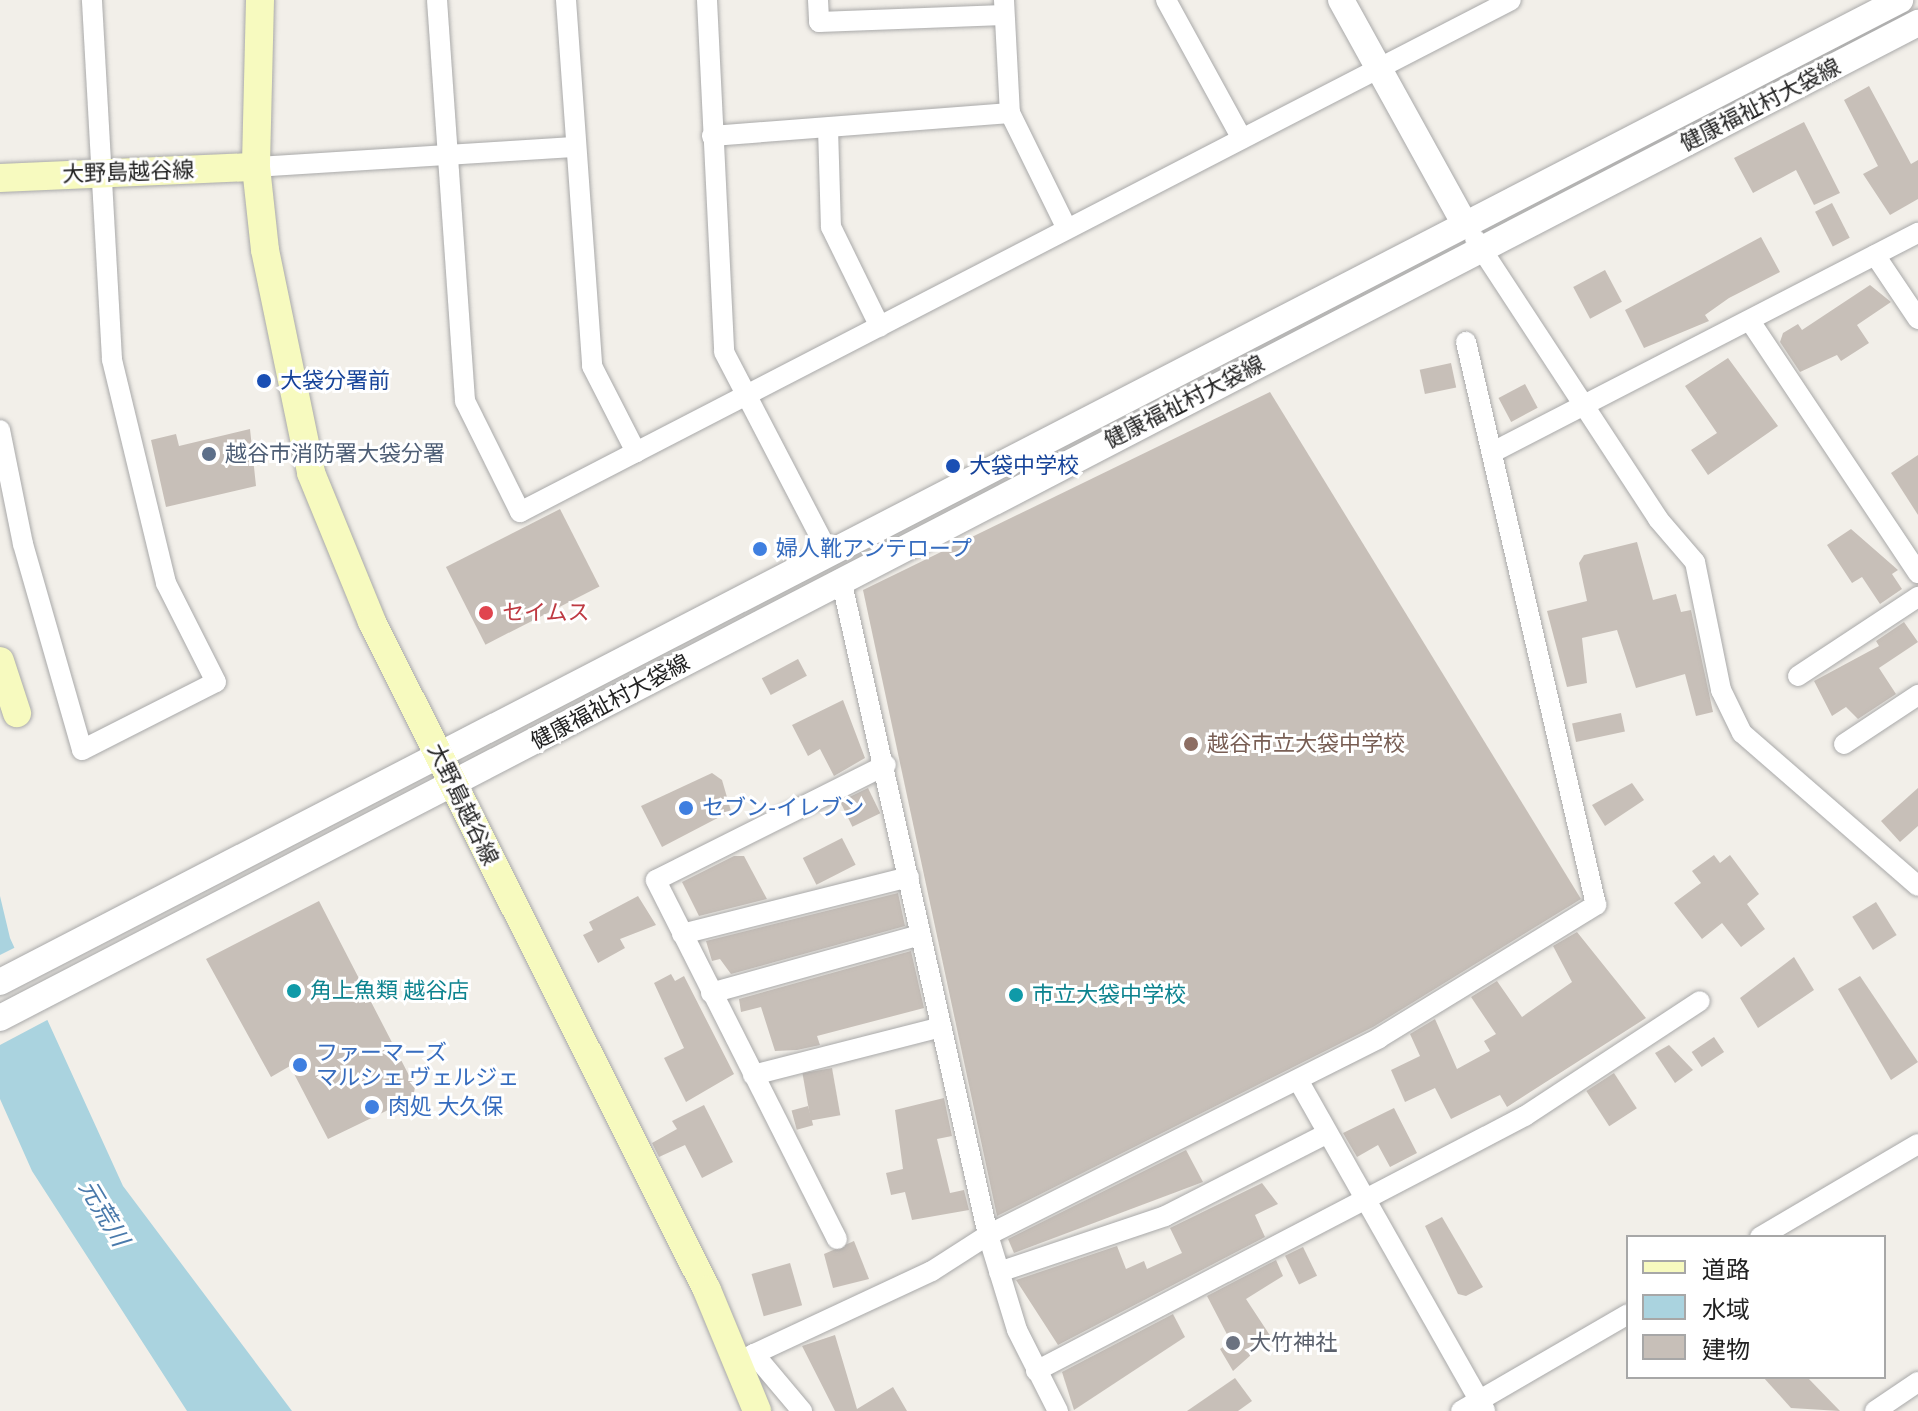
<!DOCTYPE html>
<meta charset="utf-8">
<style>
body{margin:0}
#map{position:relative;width:1918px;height:1411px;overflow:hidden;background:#f2efe9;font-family:"Public Sans","Noto Sans JP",sans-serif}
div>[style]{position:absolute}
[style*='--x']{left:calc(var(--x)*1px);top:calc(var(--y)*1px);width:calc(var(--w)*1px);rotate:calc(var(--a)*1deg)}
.water>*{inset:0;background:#aad3df}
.pier>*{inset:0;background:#f2efe9}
.building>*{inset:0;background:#c7bfb8;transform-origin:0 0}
.roads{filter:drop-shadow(0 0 2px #a9a9a9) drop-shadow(0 0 2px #a9a9a9)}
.minor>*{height:20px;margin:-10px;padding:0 10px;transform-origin:10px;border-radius:10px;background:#fff}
.tertiary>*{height:26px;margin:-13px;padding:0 13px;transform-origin:13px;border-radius:13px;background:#fff}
.secondary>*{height:28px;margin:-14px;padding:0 14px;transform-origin:14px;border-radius:14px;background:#f7fabf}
.dots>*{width:22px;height:22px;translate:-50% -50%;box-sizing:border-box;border:4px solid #fff;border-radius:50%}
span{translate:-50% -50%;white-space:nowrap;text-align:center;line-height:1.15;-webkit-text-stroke:6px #fff;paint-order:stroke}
.street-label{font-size:22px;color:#222}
.transit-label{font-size:22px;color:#164399}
.left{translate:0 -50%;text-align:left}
.service-label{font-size:22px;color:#4e5e75}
.shop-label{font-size:22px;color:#366cbe}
.health-label{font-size:22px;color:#be3a42}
.education-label{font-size:22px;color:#785e54}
.culture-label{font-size:22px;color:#0d838f}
.worship-label{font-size:22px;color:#5b616d}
.water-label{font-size:24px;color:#4a7aab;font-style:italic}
.legend{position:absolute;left:1626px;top:1235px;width:260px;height:144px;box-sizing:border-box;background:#fff;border:2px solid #a7a7a7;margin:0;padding:10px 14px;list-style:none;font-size:24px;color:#222}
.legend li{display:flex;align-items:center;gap:16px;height:40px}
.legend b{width:40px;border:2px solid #a7a7a7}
</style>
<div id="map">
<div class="water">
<i style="clip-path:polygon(0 896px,10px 938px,123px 1186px,292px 1411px,187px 1411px,32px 1171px,0 1099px)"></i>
</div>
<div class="pier">
<i style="clip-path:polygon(18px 946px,51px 1018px,0 1045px,0 955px)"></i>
</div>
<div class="building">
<i style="clip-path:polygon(1869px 86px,1911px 164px,1918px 160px,1918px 199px,1890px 215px,1863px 174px,1878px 166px,1844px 100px)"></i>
<i style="clip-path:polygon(1804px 122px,1840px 193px,1814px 205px,1796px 170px,1753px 193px,1734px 158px)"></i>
<i style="left:1832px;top:203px;width:39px;height:19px;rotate:63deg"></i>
<i style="clip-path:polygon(1761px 237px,1780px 272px,1729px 298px,1705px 315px,1709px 321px,1644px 348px,1625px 310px)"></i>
<i style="left:1605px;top:270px;width:36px;height:36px;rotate:62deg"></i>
<i style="clip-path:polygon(1870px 285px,1891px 302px,1857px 325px,1869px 343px,1841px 361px,1837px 355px,1800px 372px,1780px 342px,1783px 333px,1798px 324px,1802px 330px)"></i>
<i style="clip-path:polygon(1728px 358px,1778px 426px,1708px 475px,1691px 450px,1717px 433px,1685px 386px)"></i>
<i style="left:1451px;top:363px;width:25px;height:32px;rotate:78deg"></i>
<i style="left:1525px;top:384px;width:27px;height:30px;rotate:62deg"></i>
<i style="clip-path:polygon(1270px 392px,1581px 899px,1373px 1027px,997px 1216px,863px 590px)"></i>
<i style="clip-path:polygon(250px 429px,256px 486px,166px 507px,151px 440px,176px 434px,179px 446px)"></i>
<i style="clip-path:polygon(1918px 455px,1918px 515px,1891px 473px)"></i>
<i style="left:560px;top:509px;width:87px;height:128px;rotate:63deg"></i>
<i style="clip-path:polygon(1851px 529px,1898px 570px,1892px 574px,1902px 589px,1880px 604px,1862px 577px,1852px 583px,1827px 545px)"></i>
<i style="clip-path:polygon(1637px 542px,1653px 600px,1676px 594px,1681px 612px,1691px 610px,1713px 712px,1696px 716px,1685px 674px,1636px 688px,1617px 630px,1582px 638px,1587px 683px,1567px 687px,1547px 611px,1587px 601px,1579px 563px,1584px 555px)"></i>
<i style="clip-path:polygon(1904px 622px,1918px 642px,1879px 668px,1896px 694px,1858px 719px,1846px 707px,1832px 716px,1814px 681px,1879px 646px,1876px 641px)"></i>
<i style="left:798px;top:659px;width:19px;height:41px;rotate:62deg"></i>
<i style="clip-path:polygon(843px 700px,865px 758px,834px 776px,820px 749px,808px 756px,792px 725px)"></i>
<i style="left:1621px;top:713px;width:19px;height:50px;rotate:78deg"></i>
<i style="clip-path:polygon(712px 773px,722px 780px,731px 811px,662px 847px,641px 806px)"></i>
<i style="clip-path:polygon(1632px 783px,1644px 800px,1605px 826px,1592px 805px)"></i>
<i style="left:868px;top:788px;width:28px;height:31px;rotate:64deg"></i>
<i style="clip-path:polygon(1918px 788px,1918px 826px,1900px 842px,1881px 821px)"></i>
<i style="left:842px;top:838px;width:30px;height:44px;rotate:63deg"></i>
<i style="clip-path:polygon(1714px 855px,1720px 863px,1730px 855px,1759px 894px,1747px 904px,1765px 929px,1741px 947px,1722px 923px,1702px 939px,1674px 903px,1701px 883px,1692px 871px)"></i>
<i style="clip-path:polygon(734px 856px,744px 856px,767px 899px,699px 916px,682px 882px)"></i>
<i style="clip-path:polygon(898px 893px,905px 926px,731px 974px,720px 959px,712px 961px,706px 941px)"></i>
<i style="clip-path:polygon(638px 896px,656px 925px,620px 939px,625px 948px,598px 963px,583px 935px,593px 930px,589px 922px)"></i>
<i style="clip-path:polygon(319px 901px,415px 1087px,413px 1098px,328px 1139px,290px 1066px,271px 1077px,206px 959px)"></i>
<i style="left:1876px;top:902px;width:39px;height:28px;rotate:58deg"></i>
<i style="clip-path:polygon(1577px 932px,1646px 1018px,1507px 1107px,1500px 1095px,1451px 1119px,1435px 1088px,1405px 1102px,1391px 1070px,1420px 1056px,1410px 1034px,1435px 1019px,1457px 1069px,1490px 1051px,1484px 1041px,1496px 1034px,1471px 997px,1497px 981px,1522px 1017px,1572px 982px,1553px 946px)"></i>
<i style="clip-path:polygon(911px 951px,924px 1008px,817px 1036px,820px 1045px,797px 1050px,775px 1051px,761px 1007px,741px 1012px,739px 999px)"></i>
<i style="clip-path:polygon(1794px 957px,1814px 990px,1758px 1028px,1740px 998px)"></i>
<i style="clip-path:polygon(671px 974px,675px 981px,684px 976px,734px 1074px,686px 1102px,664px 1058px,684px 1048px,654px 983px)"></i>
<i style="clip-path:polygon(1860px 976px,1918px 1062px,1891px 1080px,1838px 989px)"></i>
<i style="left:1714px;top:1037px;width:18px;height:27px;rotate:56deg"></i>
<i style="clip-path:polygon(1669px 1045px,1693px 1070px,1675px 1083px,1655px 1053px)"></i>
<i style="left:832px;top:1068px;width:48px;height:30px;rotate:80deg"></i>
<i style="left:1614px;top:1073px;width:42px;height:33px;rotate:57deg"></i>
<i style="clip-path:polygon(944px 1098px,952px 1136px,937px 1139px,950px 1193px,964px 1190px,969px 1210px,912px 1220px,905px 1192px,891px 1195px,886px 1173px,903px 1169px,895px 1110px)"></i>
<i style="clip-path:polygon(704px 1105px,733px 1162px,702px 1178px,685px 1145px,659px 1157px,652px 1143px,677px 1129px,672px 1121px)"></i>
<i style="left:808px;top:1106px;width:20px;height:17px;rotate:75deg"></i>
<i style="clip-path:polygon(1394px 1108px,1417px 1153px,1390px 1167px,1378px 1145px,1357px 1157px,1343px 1133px)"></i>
<i style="clip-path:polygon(1186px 1150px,1203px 1182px,1014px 1253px,1008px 1239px)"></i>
<i style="clip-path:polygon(1262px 1183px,1278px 1204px,1255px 1215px,1265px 1237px,1058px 1345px,1016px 1280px,1117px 1246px,1126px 1269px,1144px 1261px,1147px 1269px,1182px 1253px,1170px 1228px)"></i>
<i style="clip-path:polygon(1442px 1217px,1483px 1287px,1466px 1296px,1458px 1294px,1425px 1226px)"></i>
<i style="clip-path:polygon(854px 1241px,869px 1279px,833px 1288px,824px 1254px)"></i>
<i style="left:1303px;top:1247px;width:32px;height:20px;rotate:64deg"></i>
<i style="clip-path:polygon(1276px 1260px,1283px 1276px,1246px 1299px,1271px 1337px,1233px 1371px,1220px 1349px,1231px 1342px,1207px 1296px)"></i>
<i style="left:790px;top:1263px;width:44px;height:40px;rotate:74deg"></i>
<i style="clip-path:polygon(1173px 1314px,1185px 1337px,1074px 1410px,1062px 1372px)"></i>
<i style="clip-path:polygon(835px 1335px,857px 1409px,893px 1387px,907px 1411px,835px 1411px,802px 1346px)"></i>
<i style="clip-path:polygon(1763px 1377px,1807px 1377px,1840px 1411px,1791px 1408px)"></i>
<i style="clip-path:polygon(1235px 1378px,1252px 1401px,1238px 1411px,1187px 1411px)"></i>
</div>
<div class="roads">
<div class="minor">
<i style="--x:437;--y:0;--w:402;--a:86"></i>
<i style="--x:465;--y:401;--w:124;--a:63.6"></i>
<i style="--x:520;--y:512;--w:1115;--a:-27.32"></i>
<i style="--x:566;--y:0;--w:367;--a:85.9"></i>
<i style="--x:592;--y:366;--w:97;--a:62.9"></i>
<i style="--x:707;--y:0;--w:352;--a:87.2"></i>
<i style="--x:724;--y:352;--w:228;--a:62.5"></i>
<i style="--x:818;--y:0;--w:22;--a:87"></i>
<i style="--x:819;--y:22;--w:185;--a:-2.2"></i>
<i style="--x:1004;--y:0;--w:113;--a:87"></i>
<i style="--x:1010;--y:113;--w:129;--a:63.8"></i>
<i style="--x:1166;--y:0;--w:158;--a:61.3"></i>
<i style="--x:828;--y:128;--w:99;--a:88.3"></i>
<i style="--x:831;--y:227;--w:111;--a:63.9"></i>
<i style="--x:712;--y:136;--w:299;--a:-4.4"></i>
<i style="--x:256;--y:167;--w:320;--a:-3.6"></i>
<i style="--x:1475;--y:239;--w:334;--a:56.8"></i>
<i style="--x:1658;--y:519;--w:57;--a:49.3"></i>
<i style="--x:1695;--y:562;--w:131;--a:78.5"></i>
<i style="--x:1721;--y:690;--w:48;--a:64"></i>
<i style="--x:1742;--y:733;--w:233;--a:41"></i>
<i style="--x:1875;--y:255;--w:77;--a:56.1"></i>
<i style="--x:1750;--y:321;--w:303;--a:56.3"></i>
<i style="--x:0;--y:430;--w:116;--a:78.6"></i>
<i style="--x:23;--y:544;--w:214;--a:74"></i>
<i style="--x:82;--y:750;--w:150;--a:-26.9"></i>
<i style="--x:216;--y:682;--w:111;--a:-116.8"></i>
<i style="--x:166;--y:583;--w:230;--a:-103.6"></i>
<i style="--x:112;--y:359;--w:360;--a:-93.2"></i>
<i style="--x:1493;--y:452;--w:478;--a:-27.3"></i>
<i style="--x:841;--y:579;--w:672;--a:77.37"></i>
<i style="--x:988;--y:1235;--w:99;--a:73"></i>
<i style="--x:1017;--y:1330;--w:91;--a:63.2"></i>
<i style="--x:1798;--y:676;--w:144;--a:-33.4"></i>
<i style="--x:1844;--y:744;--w:89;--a:-33.5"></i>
<i style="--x:682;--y:934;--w:234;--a:-14.1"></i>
<i style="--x:711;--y:993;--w:217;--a:-15.5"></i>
<i style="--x:753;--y:1075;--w:194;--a:-14.3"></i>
<i style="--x:1298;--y:1080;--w:380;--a:60.5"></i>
<i style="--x:1760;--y:1237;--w:183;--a:-30.5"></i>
<i style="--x:837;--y:1239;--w:402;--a:-116.8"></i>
<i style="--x:656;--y:880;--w:257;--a:-26.6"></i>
<i style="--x:999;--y:1272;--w:175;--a:-18.6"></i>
<i style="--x:1165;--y:1216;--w:181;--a:-27"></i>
<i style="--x:754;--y:1354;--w:196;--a:-25"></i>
<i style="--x:932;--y:1271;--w:67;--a:-32.7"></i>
<i style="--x:988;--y:1235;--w:438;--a:-26.7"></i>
<i style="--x:1379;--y:1038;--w:255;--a:-31.5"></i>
<i style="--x:1596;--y:905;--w:578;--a:-103"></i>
<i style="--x:743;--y:1360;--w:13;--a:-29"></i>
<i style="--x:754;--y:1354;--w:75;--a:49.9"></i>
<i style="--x:1036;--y:1371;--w:551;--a:-27.54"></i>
<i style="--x:1525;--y:1116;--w:209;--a:-33.3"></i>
<i style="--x:1461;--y:1411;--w:193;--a:-30.1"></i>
<i style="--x:1875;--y:1411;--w:52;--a:-34"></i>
</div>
<div class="tertiary">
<i style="--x:1341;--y:0;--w:257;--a:61.1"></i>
<i style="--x:0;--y:982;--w:2139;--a:-27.33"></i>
<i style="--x:0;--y:1018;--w:2161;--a:-27.42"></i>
</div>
<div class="secondary">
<i style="--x:260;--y:0;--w:167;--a:91.4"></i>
<i style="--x:256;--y:167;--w:83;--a:83.8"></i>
<i style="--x:265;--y:250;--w:228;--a:78.3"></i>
<i style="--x:311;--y:473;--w:161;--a:67.7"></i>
<i style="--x:372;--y:622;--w:747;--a:63.37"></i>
<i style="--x:707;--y:1290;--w:131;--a:67.5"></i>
<i style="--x:0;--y:178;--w:256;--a:-2.5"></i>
<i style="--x:0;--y:661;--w:55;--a:71.9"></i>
</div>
</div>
<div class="dots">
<i style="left:264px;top:381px;background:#1a4fb4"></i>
<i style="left:209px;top:454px;background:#5c6f8a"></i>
<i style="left:953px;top:466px;background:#1a4fb4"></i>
<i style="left:760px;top:549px;background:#3f7fe0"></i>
<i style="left:486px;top:613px;background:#e0444e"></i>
<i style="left:1191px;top:744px;background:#8d6e63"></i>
<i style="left:686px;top:808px;background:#3f7fe0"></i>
<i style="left:294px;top:991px;background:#0f9aa8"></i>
<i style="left:1016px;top:995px;background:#0f9aa8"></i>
<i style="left:300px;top:1065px;background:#3f7fe0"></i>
<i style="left:372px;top:1107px;background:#3f7fe0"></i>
<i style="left:1233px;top:1343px;background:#6b7280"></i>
</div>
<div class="street-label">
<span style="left:1760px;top:105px;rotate:-27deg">健康福祉村大袋線</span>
<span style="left:128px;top:172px;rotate:-2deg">大野島越谷線</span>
<span style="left:1184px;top:402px;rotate:-27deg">健康福祉村大袋線</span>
<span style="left:610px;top:702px;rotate:-28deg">健康福祉村大袋線</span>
<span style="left:463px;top:804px;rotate:64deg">大野島越谷線</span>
</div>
<div class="transit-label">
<span class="left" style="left:280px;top:381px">大袋分署前</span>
<span class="left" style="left:969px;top:466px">大袋中学校</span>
</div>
<div class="service-label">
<span class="left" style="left:225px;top:454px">越谷市消防署大袋分署</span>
</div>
<div class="shop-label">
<span class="left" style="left:776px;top:549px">婦人靴アンテロープ</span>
<span class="left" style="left:702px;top:808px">セブン-イレブン</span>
<span class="left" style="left:316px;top:1065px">ファーマーズ<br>マルシェ ヴェルジェ</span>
<span class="left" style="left:388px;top:1107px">肉処 大久保</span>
</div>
<div class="health-label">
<span class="left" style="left:502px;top:613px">セイムス</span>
</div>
<div class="education-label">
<span class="left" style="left:1207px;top:744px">越谷市立大袋中学校</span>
</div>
<div class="culture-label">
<span class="left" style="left:310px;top:991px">角上魚類 越谷店</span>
<span class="left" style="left:1032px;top:995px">市立大袋中学校</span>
</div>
<div class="worship-label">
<span class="left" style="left:1249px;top:1343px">大竹神社</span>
</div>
<div class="water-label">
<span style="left:104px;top:1213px;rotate:59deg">元荒川</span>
</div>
<ul class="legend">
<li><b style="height:10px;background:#f7fabf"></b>道路</li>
<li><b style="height:22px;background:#aad3df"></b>水域</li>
<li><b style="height:22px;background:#c7bfb8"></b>建物</li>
</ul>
</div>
